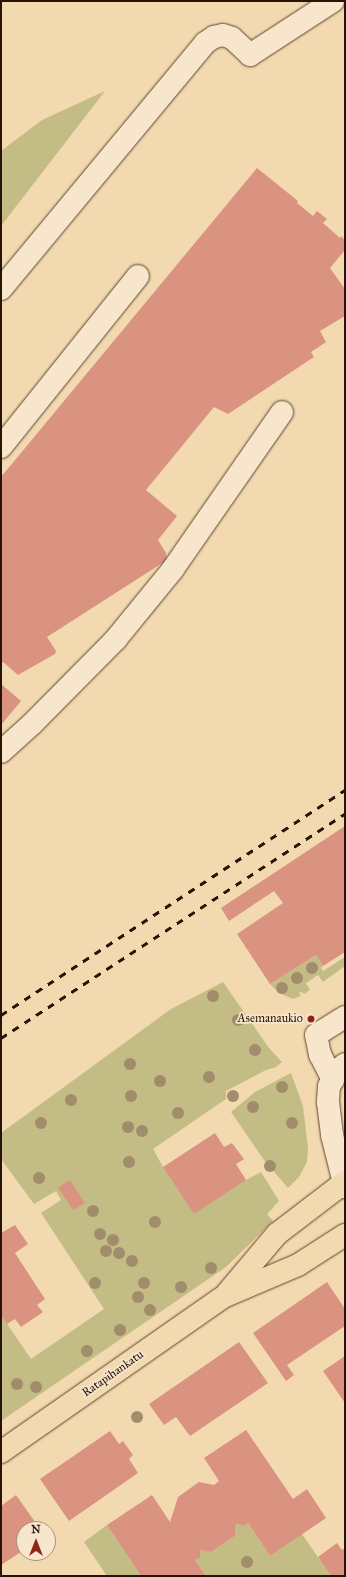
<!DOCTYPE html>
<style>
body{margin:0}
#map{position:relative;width:346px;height:1577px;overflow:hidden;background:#f3d9af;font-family:"IM FELL Great Primer",serif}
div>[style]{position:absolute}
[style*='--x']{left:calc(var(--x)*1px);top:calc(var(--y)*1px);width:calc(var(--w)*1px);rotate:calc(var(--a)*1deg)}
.green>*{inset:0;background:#c3bd85}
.building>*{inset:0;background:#db9381;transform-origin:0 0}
.roads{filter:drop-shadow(0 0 1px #5b4431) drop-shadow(0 0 1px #5b4431)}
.minor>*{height:22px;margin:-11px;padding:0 11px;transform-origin:11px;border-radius:11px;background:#f7e6cb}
.major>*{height:22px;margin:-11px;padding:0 11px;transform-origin:11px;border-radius:11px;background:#f3d9af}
.rail>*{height:3px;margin-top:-1.5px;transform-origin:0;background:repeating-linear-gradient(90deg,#281307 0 7px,transparent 0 14px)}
.trees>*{width:12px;height:12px;margin:-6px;border-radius:50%;background:#a18d6b}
.dots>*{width:11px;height:11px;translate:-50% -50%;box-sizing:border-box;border:2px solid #f7e6cb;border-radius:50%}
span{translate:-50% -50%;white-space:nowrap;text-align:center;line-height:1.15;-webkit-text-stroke:3.5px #f7e6cb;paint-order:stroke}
.poi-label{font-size:12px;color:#281307}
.right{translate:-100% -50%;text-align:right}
.street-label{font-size:12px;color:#281307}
.frame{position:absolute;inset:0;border:2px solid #281307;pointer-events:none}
.north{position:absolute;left:16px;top:1521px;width:40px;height:40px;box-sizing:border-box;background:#f7e6cb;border:1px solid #a4927d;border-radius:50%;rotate:0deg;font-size:11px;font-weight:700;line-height:16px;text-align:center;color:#281307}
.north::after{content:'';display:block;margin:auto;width:14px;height:18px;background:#8f2418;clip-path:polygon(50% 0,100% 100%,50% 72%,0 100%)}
</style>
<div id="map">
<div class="green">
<i style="clip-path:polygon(105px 91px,1px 226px,1px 151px,42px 120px)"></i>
<i style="clip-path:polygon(316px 955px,323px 966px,321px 968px,323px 971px,345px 957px,345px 966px,323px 982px,318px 975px,306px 983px,310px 990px,304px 994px,302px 992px,299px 993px,301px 996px,293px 999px,279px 993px,270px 984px)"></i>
<i style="clip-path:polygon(223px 982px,269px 1048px,282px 1062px,276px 1067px,266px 1070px,226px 1091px,226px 1099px,153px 1149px,163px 1167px,246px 1180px,261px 1172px,279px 1201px,267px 1214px,273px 1221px,226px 1267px,1px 1421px,1px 1315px,31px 1359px,104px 1309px,41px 1213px,61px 1200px,56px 1191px,34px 1204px,1px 1159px,1px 1133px,171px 1009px)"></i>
<i style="clip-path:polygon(291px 1073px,303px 1106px,308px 1148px,307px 1162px,299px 1177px,288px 1188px,264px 1160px,231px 1112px,255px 1092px)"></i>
<i style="clip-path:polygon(248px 1523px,270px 1556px,302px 1534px,331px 1576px,206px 1576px,195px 1560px,200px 1558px,200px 1550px,211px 1552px,235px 1536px,236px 1524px,244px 1526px)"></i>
<i style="clip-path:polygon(107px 1525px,141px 1576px,107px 1576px,84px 1542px)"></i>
</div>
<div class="building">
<i style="clip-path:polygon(257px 168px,298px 201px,297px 203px,313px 216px,317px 211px,327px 219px,323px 223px,340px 238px,341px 236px,345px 240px,345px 250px,330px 268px,345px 289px,345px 316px,320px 331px,326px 342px,311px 352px,314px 357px,228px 414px,214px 407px,146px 490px,177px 516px,158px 540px,166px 553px,167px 560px,47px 637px,56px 651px,55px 654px,18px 675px,3px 662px,1px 664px,1px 477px)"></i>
<i style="clip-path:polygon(1px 684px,21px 701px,1px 725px)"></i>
<i style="clip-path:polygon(345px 826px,345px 952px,323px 966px,316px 955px,270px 984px,237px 934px,283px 903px,274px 891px,229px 921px,221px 908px)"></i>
<i style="clip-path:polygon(215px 1133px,224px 1147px,232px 1143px,244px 1159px,236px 1164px,246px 1180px,194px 1214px,163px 1167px)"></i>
<i style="left:70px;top:1180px;width:27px;height:14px;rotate:57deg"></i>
<i style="clip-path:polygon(15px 1225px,28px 1244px,15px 1253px,45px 1299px,37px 1305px,43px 1312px,21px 1327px,15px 1319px,7px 1324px,1px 1315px,1px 1233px)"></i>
<i style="clip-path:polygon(327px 1282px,345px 1309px,345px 1326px,287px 1365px,294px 1375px,286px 1381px,253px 1333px)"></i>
<i style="clip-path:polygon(239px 1342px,268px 1383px,190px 1436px,176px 1417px,164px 1425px,149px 1404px)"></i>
<i style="clip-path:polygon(345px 1356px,345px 1403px,323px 1371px)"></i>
<i style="clip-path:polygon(246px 1430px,293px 1499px,307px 1489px,326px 1518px,270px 1556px,248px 1523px,244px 1526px,236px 1524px,235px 1536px,211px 1552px,200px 1550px,200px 1558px,195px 1560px,206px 1576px,141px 1576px,107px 1525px,152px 1495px,170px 1522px,178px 1497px,199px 1482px,214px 1485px,219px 1481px,204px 1458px)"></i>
<i style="clip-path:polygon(110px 1431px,119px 1444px,123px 1441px,133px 1455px,129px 1459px,138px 1473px,69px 1521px,40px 1479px)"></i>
<i style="clip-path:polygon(16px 1495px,40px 1529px,24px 1529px,24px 1550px,1px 1565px,1px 1506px)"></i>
<i style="clip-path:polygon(337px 1543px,342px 1550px,345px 1548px,345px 1576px,331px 1576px,318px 1557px)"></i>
</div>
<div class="roads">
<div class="minor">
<i style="--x:1;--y:289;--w:320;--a:-50.3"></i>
<i style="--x:205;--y:43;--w:11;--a:-34"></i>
<i style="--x:214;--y:37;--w:9;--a:-13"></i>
<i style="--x:223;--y:35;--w:9;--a:18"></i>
<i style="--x:232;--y:38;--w:25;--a:43"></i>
<i style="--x:250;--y:55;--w:99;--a:-33"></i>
<i style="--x:1;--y:447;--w:219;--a:-51.3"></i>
<i style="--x:1;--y:752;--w:42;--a:-42.1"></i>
<i style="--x:32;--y:724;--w:120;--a:-45.3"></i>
<i style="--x:116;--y:639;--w:90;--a:-50.8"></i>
<i style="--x:173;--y:569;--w:191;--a:-55.2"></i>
<i style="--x:345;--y:1064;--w:9;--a:139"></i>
<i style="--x:338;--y:1070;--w:18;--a:119"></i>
<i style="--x:329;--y:1086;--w:16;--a:94"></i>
<i style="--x:328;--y:1102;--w:33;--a:83"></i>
<i style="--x:332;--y:1135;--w:54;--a:76"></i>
<i style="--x:333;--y:1080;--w:28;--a:-117"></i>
<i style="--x:320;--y:1055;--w:20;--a:-101"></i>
<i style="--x:316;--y:1035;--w:34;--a:-32"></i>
</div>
<div class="major">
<i style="--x:228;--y:1292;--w:76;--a:-49.8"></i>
<i style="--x:277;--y:1234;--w:86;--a:-37.4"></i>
<i style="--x:1;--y:1452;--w:273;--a:-34.9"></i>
<i style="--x:225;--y:1296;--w:79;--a:-23"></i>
<i style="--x:298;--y:1265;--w:56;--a:-32.6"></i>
</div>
</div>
<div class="rail">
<i style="--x:1;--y:1015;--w:411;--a:-33.2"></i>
<i style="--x:1;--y:1038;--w:411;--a:-33.1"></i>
</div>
<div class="trees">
<i style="left:312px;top:968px"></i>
<i style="left:297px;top:978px"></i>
<i style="left:282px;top:988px"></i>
<i style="left:213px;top:996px"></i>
<i style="left:238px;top:1020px"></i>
<i style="left:255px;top:1050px"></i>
<i style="left:130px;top:1064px"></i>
<i style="left:209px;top:1077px"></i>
<i style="left:160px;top:1081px"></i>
<i style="left:282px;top:1087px"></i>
<i style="left:131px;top:1096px"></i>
<i style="left:233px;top:1096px"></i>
<i style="left:71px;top:1100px"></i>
<i style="left:253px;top:1107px"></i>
<i style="left:178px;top:1113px"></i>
<i style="left:41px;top:1123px"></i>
<i style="left:292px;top:1123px"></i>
<i style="left:128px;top:1127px"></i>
<i style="left:142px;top:1131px"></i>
<i style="left:129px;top:1162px"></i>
<i style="left:270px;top:1166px"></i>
<i style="left:39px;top:1178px"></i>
<i style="left:93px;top:1211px"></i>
<i style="left:155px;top:1222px"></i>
<i style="left:100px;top:1234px"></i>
<i style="left:113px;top:1240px"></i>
<i style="left:106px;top:1251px"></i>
<i style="left:119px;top:1253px"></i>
<i style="left:132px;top:1261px"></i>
<i style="left:211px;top:1268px"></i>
<i style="left:95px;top:1283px"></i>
<i style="left:144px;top:1283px"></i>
<i style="left:181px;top:1287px"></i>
<i style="left:138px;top:1297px"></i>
<i style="left:150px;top:1310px"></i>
<i style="left:120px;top:1330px"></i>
<i style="left:87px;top:1351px"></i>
<i style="left:17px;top:1384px"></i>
<i style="left:36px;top:1387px"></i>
<i style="left:137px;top:1417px"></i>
<i style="left:247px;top:1562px"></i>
</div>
<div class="dots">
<i style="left:311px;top:1019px;background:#8f2418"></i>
</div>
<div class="poi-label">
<span class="right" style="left:303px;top:1019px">Asemanaukio</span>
</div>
<div class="street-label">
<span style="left:113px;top:1374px;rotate:-35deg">Ratapihankatu</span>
</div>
<div class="frame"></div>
<div class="north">N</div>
</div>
